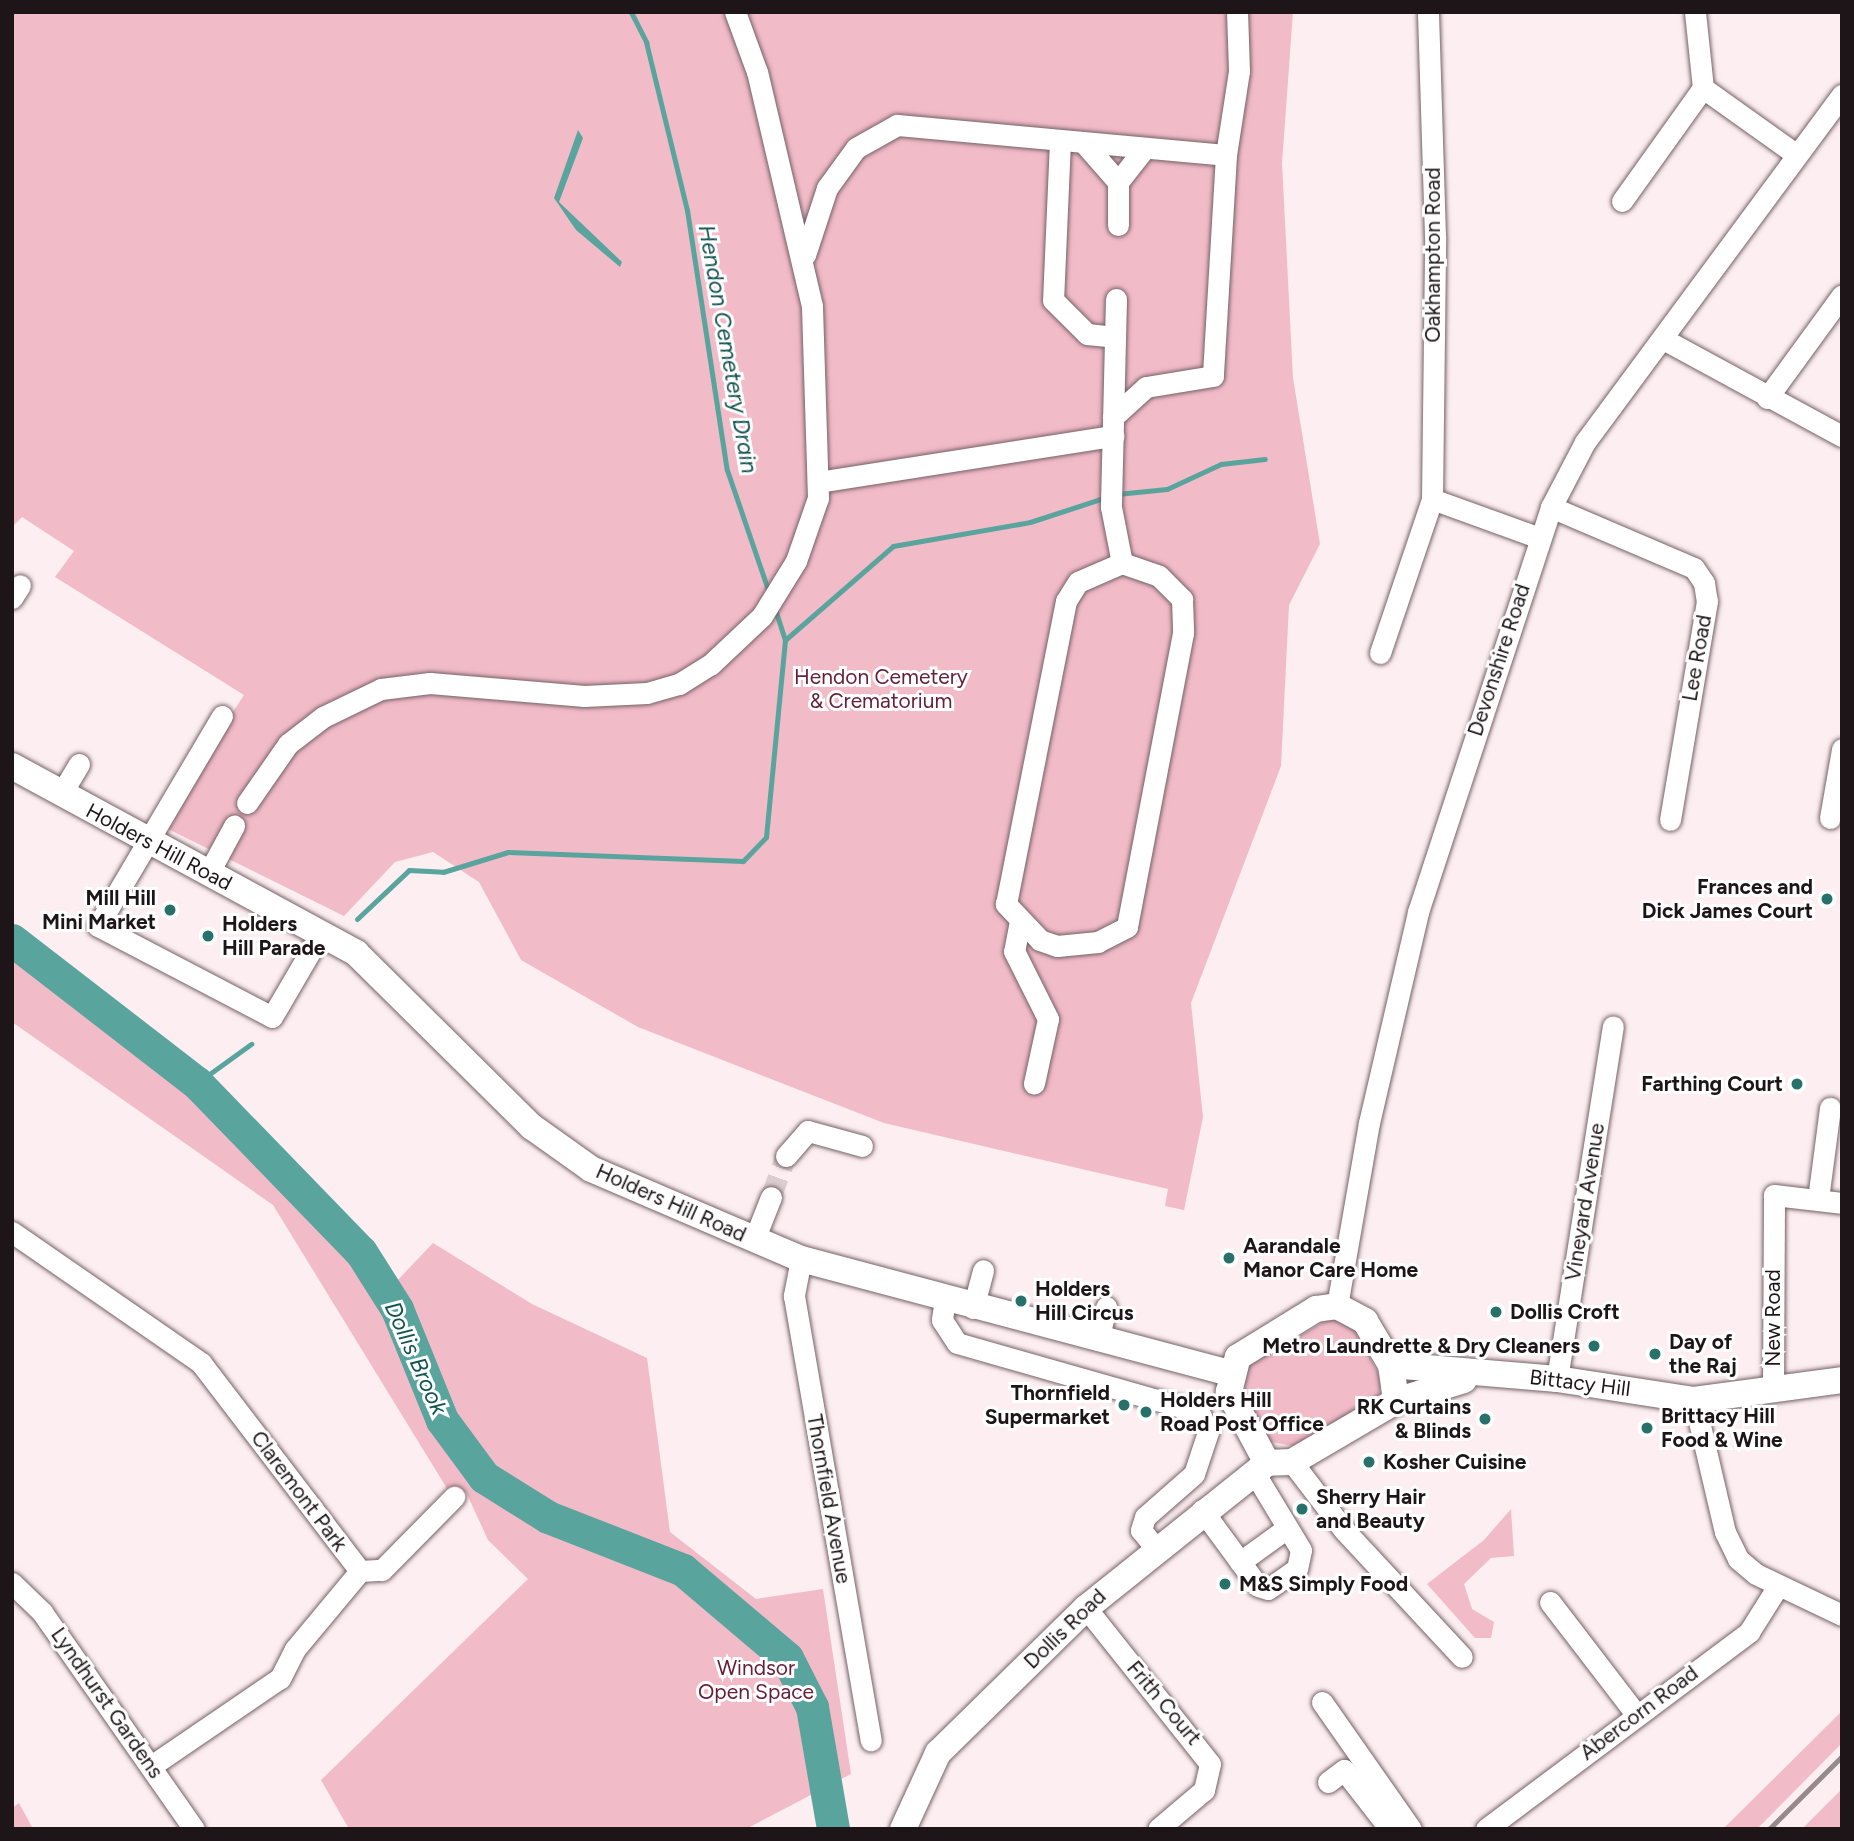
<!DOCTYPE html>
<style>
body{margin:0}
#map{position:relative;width:1854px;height:1841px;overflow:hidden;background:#fceef1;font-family:Figtree,sans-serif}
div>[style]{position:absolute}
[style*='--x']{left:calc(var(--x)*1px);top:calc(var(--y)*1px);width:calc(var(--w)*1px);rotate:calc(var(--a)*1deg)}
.green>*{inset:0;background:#f2bbc8}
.water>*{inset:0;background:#5aa49e}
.stream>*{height:5px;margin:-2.5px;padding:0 2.5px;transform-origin:2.5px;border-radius:2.5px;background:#5aa49e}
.river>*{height:33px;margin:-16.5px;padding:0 16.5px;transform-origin:16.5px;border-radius:16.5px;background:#5aa49e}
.minor-tunnel>*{height:21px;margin-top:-10.5px;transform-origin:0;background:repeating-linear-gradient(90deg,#dbcdd0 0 21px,transparent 0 31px)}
.roads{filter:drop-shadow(0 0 2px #756166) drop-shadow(0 0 2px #756166)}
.minor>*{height:21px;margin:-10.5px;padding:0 10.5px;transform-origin:10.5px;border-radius:10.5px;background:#fff}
.major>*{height:26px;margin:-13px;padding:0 13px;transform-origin:13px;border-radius:13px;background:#fff}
.rail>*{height:5px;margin:-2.5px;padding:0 2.5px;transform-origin:2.5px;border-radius:2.5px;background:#968a8d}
.dots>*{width:19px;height:19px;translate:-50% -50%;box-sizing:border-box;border:4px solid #fff;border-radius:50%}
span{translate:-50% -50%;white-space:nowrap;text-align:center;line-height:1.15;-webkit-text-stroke:6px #fff;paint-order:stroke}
.street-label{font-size:21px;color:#1d1517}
.park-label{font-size:21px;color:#682039}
.poi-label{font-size:21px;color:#1d1517;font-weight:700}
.right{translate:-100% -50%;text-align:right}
.left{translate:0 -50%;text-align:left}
.water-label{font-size:23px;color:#145450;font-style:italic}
.frame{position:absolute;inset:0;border:14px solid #1d1517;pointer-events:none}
</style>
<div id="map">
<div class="green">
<i style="clip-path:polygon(12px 12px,1293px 12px,1282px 163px,1293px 378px,1320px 544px,1289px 605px,1281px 766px,1191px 1003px,1203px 1117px,1184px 1210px,1165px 1206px,1168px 1189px,884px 1123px,638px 1027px,521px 960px,479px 882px,433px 852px,395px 862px,344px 916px,160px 825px,244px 695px,55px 577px,74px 551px,22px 517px,12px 527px)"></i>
<i style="clip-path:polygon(12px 933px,230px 1097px,361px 1237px,393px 1285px,433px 1243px,532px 1304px,647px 1358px,670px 1532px,756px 1599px,823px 1589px,851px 1774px,746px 1829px,349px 1829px,321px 1780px,528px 1579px,488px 1540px,466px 1492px,451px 1495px,273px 1205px,12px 1022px)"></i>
<i style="clip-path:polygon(1341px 1319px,1355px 1330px,1383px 1382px,1377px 1398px,1293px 1446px,1266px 1441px,1243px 1392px,1249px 1365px,1327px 1320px)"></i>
<i style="clip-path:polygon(1511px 1509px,1514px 1556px,1491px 1558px,1464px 1584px,1472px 1609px,1494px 1622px,1491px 1638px,1475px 1638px,1427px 1584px,1484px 1540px)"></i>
<i style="clip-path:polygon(1842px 1711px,1842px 1743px,1757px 1829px,1723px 1829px)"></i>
<i style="clip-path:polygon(1842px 1789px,1842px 1829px,1802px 1829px)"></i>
<i style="clip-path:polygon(19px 1803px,33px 1829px,12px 1829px,12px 1808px)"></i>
</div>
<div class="water">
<i style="clip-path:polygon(578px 130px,583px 138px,559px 202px,622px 262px,620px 267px,576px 230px,554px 198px)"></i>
</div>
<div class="stream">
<i style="--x:631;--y:12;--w:34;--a:63"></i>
<i style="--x:646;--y:42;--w:173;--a:76.3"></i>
<i style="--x:687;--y:210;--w:263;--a:81.3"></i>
<i style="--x:727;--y:470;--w:130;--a:71.1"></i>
<i style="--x:1117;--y:494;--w:50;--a:-5.7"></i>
<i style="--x:1167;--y:489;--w:60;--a:-24.8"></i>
<i style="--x:1221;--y:464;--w:44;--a:-6.5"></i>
<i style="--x:785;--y:640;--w:143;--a:-41"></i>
<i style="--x:893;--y:546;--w:139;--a:-9.9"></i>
<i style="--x:1030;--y:522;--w:81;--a:-18"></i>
<i style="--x:357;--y:919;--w:71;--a:-43.3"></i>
<i style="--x:409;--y:870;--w:34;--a:3"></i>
<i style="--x:443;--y:872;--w:68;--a:-17.1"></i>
<i style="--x:508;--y:852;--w:235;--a:2.2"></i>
<i style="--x:743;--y:861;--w:33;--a:-46"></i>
<i style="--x:766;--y:837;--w:198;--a:-84.5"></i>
<i style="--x:785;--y:640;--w:33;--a:-108"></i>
<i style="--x:197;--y:1083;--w:67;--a:-35.8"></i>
</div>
<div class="river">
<i style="--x:12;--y:940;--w:234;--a:37.7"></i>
<i style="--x:197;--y:1083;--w:235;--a:45.9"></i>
<i style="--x:361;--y:1252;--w:67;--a:57.7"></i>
<i style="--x:397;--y:1309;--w:120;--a:67.9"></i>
<i style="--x:442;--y:1420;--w:71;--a:53.6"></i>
<i style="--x:484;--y:1477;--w:75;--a:32"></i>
<i style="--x:548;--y:1517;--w:145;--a:21.4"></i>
<i style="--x:683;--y:1570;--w:136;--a:40.2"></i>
<i style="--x:787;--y:1658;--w:55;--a:63"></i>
<i style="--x:812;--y:1707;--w:124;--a:80.2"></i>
</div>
<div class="minor-tunnel">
<i style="--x:771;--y:1197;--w:44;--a:-69.9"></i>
</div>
<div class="roads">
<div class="minor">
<i style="--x:1695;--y:12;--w:76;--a:84"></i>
<i style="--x:1703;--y:88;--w:115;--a:35.5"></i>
<i style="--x:1060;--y:141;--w:159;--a:92.5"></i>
<i style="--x:1053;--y:300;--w:48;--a:45"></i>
<i style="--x:1087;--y:334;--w:28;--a:6"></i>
<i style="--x:1084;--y:143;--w:52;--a:48.9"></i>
<i style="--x:1118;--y:182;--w:43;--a:90"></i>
<i style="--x:1226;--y:155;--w:85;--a:-81.2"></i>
<i style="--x:1239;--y:71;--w:59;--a:-91.9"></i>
<i style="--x:1118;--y:182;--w:42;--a:-51.8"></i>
<i style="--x:1622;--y:201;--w:139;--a:-54.4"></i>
<i style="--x:805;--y:255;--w:71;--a:-71.8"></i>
<i style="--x:827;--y:188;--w:49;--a:-54.1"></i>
<i style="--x:856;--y:148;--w:47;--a:-29.3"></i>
<i style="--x:897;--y:125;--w:330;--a:5.2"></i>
<i style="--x:1226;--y:155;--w:221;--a:93.4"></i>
<i style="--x:1213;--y:376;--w:68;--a:170.7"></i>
<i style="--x:1146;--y:387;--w:45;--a:137.7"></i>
<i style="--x:1116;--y:299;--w:208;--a:91.4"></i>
<i style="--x:1111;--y:507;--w:57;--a:78.9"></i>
<i style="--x:1665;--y:340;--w:201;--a:28.5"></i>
<i style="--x:1767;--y:398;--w:127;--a:-53.9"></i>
<i style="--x:818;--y:482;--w:299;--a:-8.9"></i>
<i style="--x:1432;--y:499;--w:115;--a:19.9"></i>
<i style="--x:1551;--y:507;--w:155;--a:23.1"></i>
<i style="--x:1694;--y:568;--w:18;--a:56"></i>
<i style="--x:1704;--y:583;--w:18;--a:81"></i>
<i style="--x:1707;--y:601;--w:222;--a:99.6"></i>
<i style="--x:1122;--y:563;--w:39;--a:19"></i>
<i style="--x:1159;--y:576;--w:33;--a:45"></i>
<i style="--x:1182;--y:599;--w:34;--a:88"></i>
<i style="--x:1183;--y:633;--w:299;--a:100.8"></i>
<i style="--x:1127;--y:927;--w:33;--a:153"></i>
<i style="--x:1098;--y:942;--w:41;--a:174.4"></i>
<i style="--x:1057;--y:946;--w:18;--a:-161"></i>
<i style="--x:1040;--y:940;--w:50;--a:-133.4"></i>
<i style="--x:1006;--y:904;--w:309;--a:-78.8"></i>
<i style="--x:1066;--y:601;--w:22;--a:-58"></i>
<i style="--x:1078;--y:582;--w:48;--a:-23.4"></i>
<i style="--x:12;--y:598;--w:15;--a:-58"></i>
<i style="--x:1380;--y:653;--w:163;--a:-71.3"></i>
<i style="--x:1432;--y:499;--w:263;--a:-89.3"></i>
<i style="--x:1435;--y:236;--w:224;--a:-91.8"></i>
<i style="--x:222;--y:716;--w:244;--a:120.6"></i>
<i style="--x:98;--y:926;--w:196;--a:27.6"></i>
<i style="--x:272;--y:1017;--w:97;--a:-59.7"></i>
<i style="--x:61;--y:794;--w:35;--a:-59"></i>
<i style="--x:247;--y:803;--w:72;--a:-55.2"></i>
<i style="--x:288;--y:744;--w:44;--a:-37.6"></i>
<i style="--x:323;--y:717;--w:64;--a:-25.8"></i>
<i style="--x:381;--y:689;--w:49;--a:-7"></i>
<i style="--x:430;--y:683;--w:155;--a:4.8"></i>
<i style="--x:584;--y:696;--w:63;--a:-2.7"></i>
<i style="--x:647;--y:693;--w:33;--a:-16"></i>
<i style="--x:679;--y:684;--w:36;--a:-32"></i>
<i style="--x:710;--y:665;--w:71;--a:-43.3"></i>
<i style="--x:762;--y:616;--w:65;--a:-58.3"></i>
<i style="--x:796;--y:561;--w:67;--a:-70.8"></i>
<i style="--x:818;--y:498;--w:192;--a:-91.8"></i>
<i style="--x:812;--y:306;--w:240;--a:-103.2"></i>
<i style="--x:757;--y:72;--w:64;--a:-110.1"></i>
<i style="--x:1830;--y:818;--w:70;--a:-80.1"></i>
<i style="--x:208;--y:874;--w:55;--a:-61.6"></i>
<i style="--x:1020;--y:921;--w:31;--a:101"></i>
<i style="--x:1014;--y:951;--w:76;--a:63.4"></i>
<i style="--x:1048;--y:1019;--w:66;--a:102.3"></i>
<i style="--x:786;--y:1156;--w:33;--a:-49"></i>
<i style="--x:808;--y:1131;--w:56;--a:15.5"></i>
<i style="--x:1818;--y:1199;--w:92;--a:-82.5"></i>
<i style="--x:12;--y:1232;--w:230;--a:34.7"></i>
<i style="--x:201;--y:1363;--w:262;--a:52.6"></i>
<i style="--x:360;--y:1571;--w:102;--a:129.8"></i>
<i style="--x:295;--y:1649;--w:33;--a:117"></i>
<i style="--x:280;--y:1678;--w:156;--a:145.7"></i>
<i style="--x:754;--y:1240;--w:46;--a:-68.4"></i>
<i style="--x:801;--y:1259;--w:38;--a:101"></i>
<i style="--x:794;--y:1296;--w:451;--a:80.2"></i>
<i style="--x:945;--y:1300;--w:20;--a:99"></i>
<i style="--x:942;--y:1320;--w:27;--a:57"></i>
<i style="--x:957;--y:1343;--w:252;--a:15.9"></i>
<i style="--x:1199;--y:1412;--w:22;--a:66"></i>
<i style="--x:1208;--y:1432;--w:44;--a:108.4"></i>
<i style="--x:1194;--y:1474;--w:65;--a:138.7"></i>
<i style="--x:1145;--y:1517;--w:14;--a:107"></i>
<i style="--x:1141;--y:1530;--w:22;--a:51"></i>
<i style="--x:1337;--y:1306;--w:186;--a:-80.1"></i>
<i style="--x:1369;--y:1123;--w:217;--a:-76.9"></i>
<i style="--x:1418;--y:912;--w:426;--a:-71.8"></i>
<i style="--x:1551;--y:507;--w:73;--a:-62.4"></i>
<i style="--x:1585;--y:442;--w:432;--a:-53.5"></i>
<i style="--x:973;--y:1308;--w:39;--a:-75"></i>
<i style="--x:1098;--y:1340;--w:34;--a:-76"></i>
<i style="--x:1557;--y:1379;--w:357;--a:-81"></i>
<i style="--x:1773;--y:1391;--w:196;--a:-89.7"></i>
<i style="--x:1774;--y:1195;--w:68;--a:6.7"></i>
<i style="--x:1694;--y:1400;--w:136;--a:76.8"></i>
<i style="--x:1725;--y:1532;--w:30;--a:64"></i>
<i style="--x:1738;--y:1559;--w:23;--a:40"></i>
<i style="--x:1756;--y:1574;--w:95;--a:25.5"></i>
<i style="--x:1292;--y:1462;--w:86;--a:52.6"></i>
<i style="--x:1344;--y:1530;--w:173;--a:47.1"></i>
<i style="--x:1202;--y:1510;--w:94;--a:53.6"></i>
<i style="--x:1258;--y:1586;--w:10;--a:17"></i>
<i style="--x:1268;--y:1589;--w:35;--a:-35"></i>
<i style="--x:1297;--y:1569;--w:19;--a:-78"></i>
<i style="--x:1301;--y:1550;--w:91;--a:-121.1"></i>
<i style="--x:1240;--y:1562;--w:58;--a:-35.9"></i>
<i style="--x:360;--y:1571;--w:22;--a:-3"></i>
<i style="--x:382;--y:1570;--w:103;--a:-45.4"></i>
<i style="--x:12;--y:1583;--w:42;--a:44"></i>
<i style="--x:42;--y:1612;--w:265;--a:55"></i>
<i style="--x:1550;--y:1602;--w:141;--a:52.5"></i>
<i style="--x:1086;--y:1608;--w:199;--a:51.5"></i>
<i style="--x:1210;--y:1764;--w:27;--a:103"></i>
<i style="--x:1204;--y:1790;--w:60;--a:139.7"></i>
<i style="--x:1322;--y:1702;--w:155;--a:55"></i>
<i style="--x:1328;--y:1782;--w:20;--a:-37"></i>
<i style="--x:1344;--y:1770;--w:75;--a:52.1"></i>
<i style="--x:1486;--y:1829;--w:329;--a:-36.8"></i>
<i style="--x:1749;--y:1632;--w:54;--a:-57.8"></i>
</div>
<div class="major">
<i style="--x:12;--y:766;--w:392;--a:28.5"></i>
<i style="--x:356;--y:953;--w:247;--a:44.7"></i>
<i style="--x:532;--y:1127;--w:72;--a:35.4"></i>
<i style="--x:591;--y:1169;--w:228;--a:23.2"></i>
<i style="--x:801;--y:1259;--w:446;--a:14.9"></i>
<i style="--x:1337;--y:1306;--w:32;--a:28"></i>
<i style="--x:1365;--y:1321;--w:51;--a:59.4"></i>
<i style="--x:1391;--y:1365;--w:36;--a:82"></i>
<i style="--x:1396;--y:1401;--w:121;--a:149.6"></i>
<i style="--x:1292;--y:1462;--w:25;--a:178"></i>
<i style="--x:1267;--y:1463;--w:81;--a:-118.2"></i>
<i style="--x:1229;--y:1392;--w:36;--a:-76"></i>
<i style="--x:1238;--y:1357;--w:92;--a:-31.6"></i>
<i style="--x:1316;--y:1309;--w:21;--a:-8"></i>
<i style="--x:1391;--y:1365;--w:167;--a:4.8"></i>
<i style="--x:1557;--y:1379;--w:139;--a:8.7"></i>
<i style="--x:1694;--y:1400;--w:149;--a:-7.7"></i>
<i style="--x:1396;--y:1401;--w:71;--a:-17.2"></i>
<i style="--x:903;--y:1829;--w:84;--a:-65.3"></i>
<i style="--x:938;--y:1753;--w:207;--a:-44.4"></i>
<i style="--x:1086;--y:1608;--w:232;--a:-38.7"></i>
</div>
</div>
<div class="rail">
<i style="--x:1769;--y:1829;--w:103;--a:-45"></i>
</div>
<div class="dots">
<i style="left:1827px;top:899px;background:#28716b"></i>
<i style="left:170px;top:910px;background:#28716b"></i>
<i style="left:208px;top:936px;background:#28716b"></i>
<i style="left:1797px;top:1084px;background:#28716b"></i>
<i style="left:1229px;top:1258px;background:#28716b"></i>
<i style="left:1021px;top:1301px;background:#28716b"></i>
<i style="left:1496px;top:1312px;background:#28716b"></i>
<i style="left:1594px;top:1346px;background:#28716b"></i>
<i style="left:1655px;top:1354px;background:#28716b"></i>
<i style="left:1124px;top:1405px;background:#28716b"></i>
<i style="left:1146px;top:1412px;background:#28716b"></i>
<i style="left:1485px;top:1419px;background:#28716b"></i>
<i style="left:1647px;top:1428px;background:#28716b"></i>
<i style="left:1369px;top:1462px;background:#28716b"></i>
<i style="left:1302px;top:1509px;background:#28716b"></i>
<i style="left:1225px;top:1584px;background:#28716b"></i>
</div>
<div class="street-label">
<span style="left:1433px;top:255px;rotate:-90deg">Oakhampton Road</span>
<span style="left:1697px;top:658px;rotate:-80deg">Lee Road</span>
<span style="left:1499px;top:660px;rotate:-72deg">Devonshire Road</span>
<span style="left:159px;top:847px;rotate:28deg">Holders Hill Road</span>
<span style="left:1585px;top:1202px;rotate:-81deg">Vineyard Avenue</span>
<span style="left:671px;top:1203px;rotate:24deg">Holders Hill Road</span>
<span style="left:1773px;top:1318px;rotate:-90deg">New Road</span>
<span style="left:1580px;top:1383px;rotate:7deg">Bittacy Hill</span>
<span style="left:299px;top:1491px;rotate:53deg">Claremont Park</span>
<span style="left:829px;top:1499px;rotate:80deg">Thornfield Avenue</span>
<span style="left:1065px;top:1629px;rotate:-44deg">Dollis Road</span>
<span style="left:107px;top:1703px;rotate:55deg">Lyndhurst Gardens</span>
<span style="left:1164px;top:1703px;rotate:50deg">Frith Court</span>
<span style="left:1639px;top:1713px;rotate:-37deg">Abercorn Road</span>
</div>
<div class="park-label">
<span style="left:881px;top:689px">Hendon Cemetery<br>&amp; Crematorium</span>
<span style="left:756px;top:1680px">Windsor<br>Open Space</span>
</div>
<div class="poi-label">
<span class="right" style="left:1813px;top:899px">Frances and<br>Dick James Court</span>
<span class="right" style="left:156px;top:910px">Mill Hill<br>Mini Market</span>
<span class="left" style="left:222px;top:936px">Holders<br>Hill Parade</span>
<span class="right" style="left:1783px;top:1084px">Farthing Court</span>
<span class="left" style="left:1243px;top:1258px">Aarandale<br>Manor Care Home</span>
<span class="left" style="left:1035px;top:1301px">Holders<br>Hill Circus</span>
<span class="left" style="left:1510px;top:1312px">Dollis Croft</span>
<span class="left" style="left:1669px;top:1354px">Day of<br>the Raj</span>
<span class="right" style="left:1580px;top:1346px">Metro Laundrette &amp; Dry Cleaners</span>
<span class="right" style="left:1110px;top:1405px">Thornfield<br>Supermarket</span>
<span class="left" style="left:1160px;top:1412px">Holders Hill<br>Road Post Office</span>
<span class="right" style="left:1471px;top:1419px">RK Curtains<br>&amp; Blinds</span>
<span class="left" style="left:1661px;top:1428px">Brittacy Hill<br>Food &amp; Wine</span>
<span class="left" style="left:1383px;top:1462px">Kosher Cuisine</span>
<span class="left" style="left:1316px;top:1509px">Sherry Hair<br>and Beauty</span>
<span class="left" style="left:1239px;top:1584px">M&amp;S Simply Food</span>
</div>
<div class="water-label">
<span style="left:728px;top:349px;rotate:80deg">Hendon Cemetery Drain</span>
<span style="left:416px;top:1358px;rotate:66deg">Dollis Brook</span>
</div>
<div class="frame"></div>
</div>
